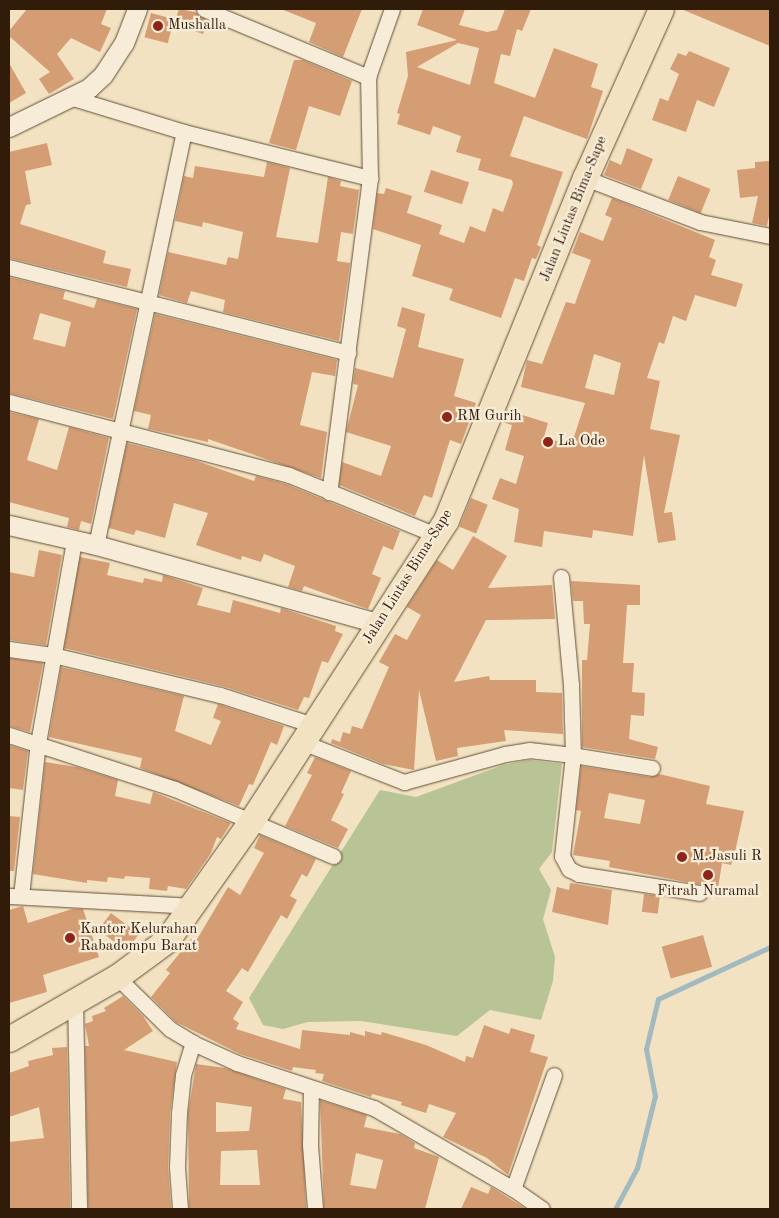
<!DOCTYPE html>
<style>
body{margin:0}
#map{position:relative;width:779px;height:1218px;overflow:hidden;background:#f3e2c1;font-family:"Old Standard TT",serif}
div>[style]{position:absolute}
[style*='--x']{left:calc(var(--x)*1px);top:calc(var(--y)*1px);width:calc(var(--w)*1px);rotate:calc(var(--a)*1deg)}
.green>*{inset:0;background:#b8c495}
.stream>*{height:5px;margin:-2.5px;padding:0 2.5px;transform-origin:2.5px;border-radius:2.5px;background:#a2babf}
.building>*{inset:0;background:#d49d73;transform-origin:0 0}
.roads{filter:drop-shadow(0 0 1px #624e37) drop-shadow(0 0 1px #624e37)}
.minor>*{height:15px;margin:-7.5px;padding:0 7.5px;transform-origin:7.5px;border-radius:7.5px;background:#f7ecd7}
.tertiary>*{height:19px;margin:-9.5px;padding:0 9.5px;transform-origin:9.5px;border-radius:9.5px;background:#f7ecd7}
.trunk>*{height:25px;margin:-12.5px;padding:0 12.5px;transform-origin:12.5px;border-radius:12.5px;background:#f3e2c1}
.dots>*{width:14px;height:14px;translate:-50% -50%;box-sizing:border-box;border:2px solid #f7ecd7;border-radius:50%}
span{translate:-50% -50%;white-space:nowrap;text-align:center;line-height:1.15;-webkit-text-stroke:4.5px #f7ecd7;paint-order:stroke}
.poi-label{font-size:15px;color:#311c09}
.left{translate:0 -50%;text-align:left}
.street-label{font-size:15px;color:#311c09}
.frame{position:absolute;inset:0;border:10px solid #311c09;pointer-events:none}
</style>
<div id="map">
<div class="green">
<i style="clip-path:polygon(529px 760px,562px 764px,552px 852px,539px 869px,551px 890px,543px 919px,555px 957px,553px 981px,541px 1020px,490px 1010px,457px 1036px,361px 1021px,308px 1022px,283px 1029px,263px 1025px,249px 998px,380px 790px,416px 797px,503px 765px)"></i>
</div>
<div class="stream">
<i style="--x:615;--y:1209;--w:47;--a:-61.8"></i>
<i style="--x:637;--y:1168;--w:74;--a:-76"></i>
<i style="--x:655;--y:1096;--w:48;--a:-100.8"></i>
<i style="--x:646;--y:1049;--w:51;--a:-76.5"></i>
<i style="--x:658;--y:999;--w:123;--a:-24.9"></i>
</div>
<div class="building">
<i style="clip-path:polygon(27px 9px,107px 9px,101px 24px,111px 28px,100px 52px,71px 38px,57px 54px,74px 79px,49px 94px,39px 79px,50px 72px,9px 36px,9px 31px)"></i>
<i style="clip-path:polygon(179px 9px,195px 12px,208px 21px,203px 34px,174px 24px)"></i>
<i style="clip-path:polygon(281px 9px,362px 9px,343px 57px,309px 42px,316px 23px)"></i>
<i style="clip-path:polygon(evenodd,423px 9px,465px 9px,459px 25px,487px 32px,497px 30px,505px 9px,531px 9px,522px 31px,517px 29px,510px 56px,501px 54px,494px 83px,535px 98px,554px 48px,598px 64px,591px 87px,603px 91px,587px 139px,524px 116px,510px 156px,563px 172px,537px 245px,541px 247px,536px 259px,532px 258px,524px 281px,515px 278px,501px 318px,449px 300px,453px 289px,412px 276px,421px 245px,373px 229px,377px 193px,384px 194px,386px 188px,412px 196px,407px 213px,442px 225px,439px 234px,464px 243px,470px 226px,485px 232px,493px 208px,503px 212px,513px 184px,512px 180px,478px 170px,481px 159px,456px 152px,461px 136px,433px 126px,430px 135px,397px 124px,400px 114px,397px 113px,408px 76px,406px 52px,457px 40px,417px 25px,423px 9px,458px 43px,479px 48px,470px 85px,417px 67px,458px 43px)"></i>
<i style="clip-path:polygon(681px 9px,770px 9px,770px 46px)"></i>
<i style="left:151px;top:13px;width:24px;height:25px;rotate:15deg"></i>
<i style="clip-path:polygon(689px 51px,730px 68px,714px 107px,697px 100px,686px 132px,652px 120px,660px 98px,668px 101px,679px 74px,670px 69px,678px 53px,686px 56px)"></i>
<i style="clip-path:polygon(294px 60px,303px 60px,352px 81px,340px 116px,309px 106px,296px 150px,269px 143px)"></i>
<i style="clip-path:polygon(9px 63px,26px 93px,9px 103px)"></i>
<i style="clip-path:polygon(47px 143px,52px 165px,25px 171px,31px 204px,26px 205px,20px 224px,106px 251px,103px 263px,131px 269px,127px 287px,9px 258px,9px 152px)"></i>
<i style="clip-path:polygon(627px 148px,653px 159px,641px 189px,604px 175px,610px 160px,621px 165px)"></i>
<i style="clip-path:polygon(770px 161px,770px 211px,767px 226px,752px 223px,758px 196px,740px 198px,737px 170px,755px 168px,755px 162px)"></i>
<i style="clip-path:polygon(267px 162px,290px 168px,276px 237px,318px 243px,328px 177px,341px 181px,340px 186px,359px 190px,353px 234px,341px 232px,337px 261px,350px 263px,339px 341px,223px 312px,225px 300px,191px 291px,187px 303px,159px 295px,168px 252px,226px 265px,228px 257px,238px 259px,243px 232px,203px 222px,202px 227px,175px 221px,184px 176px,193px 178px,195px 166px,264px 177px)"></i>
<i style="left:431px;top:170px;width:40px;height:23px;rotate:18deg"></i>
<i style="left:678px;top:176px;width:35px;height:26px;rotate:22deg"></i>
<i style="clip-path:polygon(evenodd,612px 198px,715px 240px,709px 257px,716px 260px,711px 275px,743px 284px,736px 307px,695px 295px,686px 321px,673px 316px,664px 344px,659px 342px,647px 378px,660px 381px,650px 429px,680px 435px,664px 513px,672px 512px,676px 540px,658px 543px,644px 455px,633px 536px,593px 530px,592px 538px,544px 531px,542px 547px,514px 542px,519px 509px,492px 499px,500px 478px,516px 484px,524px 456px,505px 450px,512px 425px,502px 422px,504px 415px,506px 410px,548px 423px,544px 437px,571px 446px,585px 403px,521px 387px,527px 360px,542px 364px,566px 302px,575px 304px,578px 295px,591px 260px,572px 253px,580px 232px,603px 241px,612px 218px,605px 215px,612px 198px,594px 354px,621px 363px,614px 395px,585px 388px,594px 354px)"></i>
<i style="clip-path:polygon(evenodd,9px 277px,65px 291px,63px 299px,94px 308px,97px 299px,137px 309px,113px 419px,9px 393px,9px 277px,40px 313px,71px 322px,65px 347px,33px 339px,40px 313px)"></i>
<i style="clip-path:polygon(402px 307px,425px 314px,418px 347px,464px 359px,454px 396px,476px 403px,461px 444px,450px 440px,432px 498px,424px 495px,415px 516px,339px 485px,342px 462px,381px 476px,391px 446px,346px 432px,358px 385px,353px 384px,355px 368px,393px 378px,406px 329px,397px 326px)"></i>
<i style="clip-path:polygon(155px 314px,337px 360px,335px 376px,312px 372px,300px 425px,327px 432px,321px 478px,208px 439px,208px 442px,148px 429px,151px 415px,134px 411px)"></i>
<i style="clip-path:polygon(9px 412px,39px 419px,27px 460px,57px 470px,69px 427px,109px 438px,91px 524px,81px 521px,79px 530px,67px 527px,69px 518px,9px 502px)"></i>
<i style="clip-path:polygon(127px 443px,194px 460px,254px 481px,256px 476px,286px 484px,400px 531px,393px 550px,383px 546px,372px 574px,381px 578px,368px 609px,304px 586px,302px 591px,288px 587px,295px 566px,264px 554px,261px 562px,242px 556px,241px 560px,196px 545px,208px 513px,174px 503px,165px 538px,136px 530px,134px 535px,109px 528px)"></i>
<i style="left:471px;top:498px;width:18px;height:31px;rotate:22deg"></i>
<i style="clip-path:polygon(473px 536px,507px 556px,488px 588px,552px 585px,555px 619px,486px 620px,454px 682px,489px 676px,490px 680px,536px 680px,536px 692px,562px 693px,563px 734px,504px 730px,506px 741px,457px 748px,458px 756px,436px 761px,419px 690px,414px 770px,383px 764px,331px 743px,332px 739px,340px 742px,343px 732px,350px 734px,352px 726px,362px 729px,389px 667px,379px 662px,395px 634px,407px 640px,421px 615px,407px 607px,437px 560px,453px 570px)"></i>
<i style="clip-path:polygon(39px 550px,62px 555px,46px 645px,9px 640px,9px 572px,34px 577px)"></i>
<i style="clip-path:polygon(80px 557px,110px 563px,107px 575px,143px 583px,144px 578px,162px 582px,163px 575px,203px 588px,197px 605px,230px 613px,233px 600px,280px 613px,281px 608px,336px 626px,335px 631px,343px 634px,328px 663px,322px 661px,309px 698px,304px 697px,298px 710px,222px 686px,64px 648px)"></i>
<i style="clip-path:polygon(571px 581px,640px 585px,640px 605px,627px 605px,623px 663px,634px 663px,632px 692px,645px 693px,644px 716px,631px 715px,629px 739px,658px 747px,655px 759px,582px 747px,582px 660px,587px 660px,590px 624px,584px 624px,583px 601px,573px 601px)"></i>
<i style="clip-path:polygon(9px 658px,43px 663px,30px 732px,9px 726px)"></i>
<i style="clip-path:polygon(61px 667px,184px 696px,175px 731px,211px 745px,221px 721px,213px 718px,218px 704px,284px 726px,277px 745px,271px 742px,253px 785px,249px 784px,239px 806px,140px 768px,142px 758px,49px 737px)"></i>
<i style="clip-path:polygon(9px 745px,28px 751px,23px 790px,9px 788px)"></i>
<i style="clip-path:polygon(315px 757px,351px 771px,341px 793px,344px 794px,331px 820px,348px 829px,338px 848px,285px 826px,312px 775px,307px 773px)"></i>
<i style="clip-path:polygon(45px 762px,77px 767px,118px 780px,115px 796px,150px 804px,153px 792px,231px 823px,221px 839px,217px 837px,211px 853px,186px 889px,168px 886px,167px 891px,149px 889px,150px 878px,125px 876px,124px 879px,108px 877px,107px 882px,87px 880px,87px 883px,33px 874px)"></i>
<i style="clip-path:polygon(evenodd,581px 766px,650px 777px,659px 774px,710px 786px,706px 804px,744px 811px,735px 852px,731px 865px,722px 863px,718px 888px,609px 867px,610px 861px,573px 855px,581px 811px,576px 810px,581px 766px,609px 793px,645px 800px,640px 824px,604px 818px,609px 793px)"></i>
<i style="clip-path:polygon(9px 816px,20px 817px,14px 871px,9px 871px)"></i>
<i style="clip-path:polygon(260px 835px,316px 859px,307px 877px,302px 874px,290px 896px,297px 900px,287px 919px,281px 915px,248px 972px,242px 968px,226px 991px,243px 1002px,233px 1019px,239px 1023px,236px 1029px,300px 1049px,302px 1030px,350px 1035px,350px 1032px,365px 1036px,365px 1031px,381px 1035px,382px 1032px,426px 1045px,465px 1062px,466px 1056px,473px 1058px,484px 1025px,509px 1034px,511px 1028px,535px 1035px,530px 1052px,548px 1057px,508px 1175px,487px 1158px,443px 1137px,456px 1113px,429px 1104px,426px 1113px,401px 1105px,402px 1102px,372px 1094px,371px 1097px,322px 1081px,324px 1074px,315px 1073px,316px 1070px,293px 1067px,292px 1071px,240px 1054px,176px 1022px,151px 997px,170px 973px,166px 970px,192px 938px,196px 941px,228px 887px,240px 895px,264px 853px,254px 848px)"></i>
<i style="clip-path:polygon(570px 883px,612px 890px,608px 925px,552px 912px,557px 887px,569px 890px)"></i>
<i style="left:644px;top:894px;width:16px;height:18px;rotate:7deg"></i>
<i style="clip-path:polygon(23px 906px,28px 923px,72px 909px,83px 909px,99px 957px,43px 975px,47px 992px,9px 1003px,9px 910px)"></i>
<i style="left:111px;top:913px;width:35px;height:21px;rotate:37deg"></i>
<i style="left:703px;top:935px;width:33px;height:43px;rotate:74deg"></i>
<i style="clip-path:polygon(123px 996px,143px 1016px,153px 1031px,124px 1050px,177px 1062px,170px 1113px,168px 1167px,171px 1209px,88px 1209px,85px 1046px,89px 1046px,85px 1024px,93px 1021px,92px 1016px,106px 1011px,104px 1008px)"></i>
<i style="clip-path:polygon(67px 1047px,70px 1209px,9px 1209px,9px 1142px,44px 1138px,39px 1107px,9px 1117px,9px 1073px,29px 1066px,28px 1061px,53px 1055px,52px 1048px)"></i>
<i style="clip-path:polygon(evenodd,196px 1064px,225px 1068px,286px 1089px,283px 1099px,301px 1102px,306px 1209px,189px 1209px,188px 1114px,196px 1064px,216px 1102px,252px 1107px,249px 1131px,216px 1132px,216px 1102px,196px 1064px,257px 1150px,260px 1185px,220px 1185px,221px 1151px,257px 1150px)"></i>
<i style="clip-path:polygon(evenodd,320px 1100px,367px 1115px,364px 1127px,400px 1134px,415px 1143px,414px 1148px,439px 1157px,425px 1209px,324px 1209px,320px 1100px,356px 1153px,383px 1160px,376px 1189px,350px 1185px,356px 1153px)"></i>
<i style="clip-path:polygon(471px 1187px,488px 1194px,491px 1187px,526px 1209px,461px 1209px)"></i>
</div>
<div class="roads">
<div class="minor">
<i style="--x:204;--y:9;--w:178;--a:22.5"></i>
<i style="--x:73;--y:98;--w:116;--a:17"></i>
<i style="--x:184;--y:132;--w:192;--a:13.9"></i>
<i style="--x:370;--y:178;--w:317;--a:97.4"></i>
<i style="--x:370;--y:178;--w:101;--a:-91.1"></i>
<i style="--x:368;--y:77;--w:72;--a:-70.6"></i>
<i style="--x:585;--y:178;--w:123;--a:20.9"></i>
<i style="--x:700;--y:222;--w:71;--a:11.3"></i>
<i style="--x:9;--y:267;--w:350;--a:14.2"></i>
<i style="--x:9;--y:402;--w:289;--a:14.6"></i>
<i style="--x:289;--y:475;--w:159;--a:22.2"></i>
<i style="--x:96;--y:545;--w:422;--a:-78"></i>
<i style="--x:561;--y:577;--w:107;--a:84.7"></i>
<i style="--x:571;--y:684;--w:71;--a:88.4"></i>
<i style="--x:573;--y:755;--w:80;--a:9.3"></i>
<i style="--x:9;--y:649;--w:44;--a:7.8"></i>
<i style="--x:53;--y:655;--w:172;--a:13.5"></i>
<i style="--x:220;--y:695;--w:98;--a:17.9"></i>
<i style="--x:9;--y:735;--w:175;--a:18"></i>
<i style="--x:175;--y:789;--w:172;--a:23"></i>
<i style="--x:302;--y:742;--w:110;--a:21.4"></i>
<i style="--x:404;--y:782;--w:105;--a:-15.5"></i>
<i style="--x:505;--y:754;--w:24;--a:-9"></i>
<i style="--x:529;--y:750;--w:44;--a:6.5"></i>
<i style="--x:573;--y:755;--w:102;--a:96.2"></i>
<i style="--x:562;--y:856;--w:15;--a:62"></i>
<i style="--x:569;--y:869;--w:11;--a:27"></i>
<i style="--x:579;--y:874;--w:122;--a:8.9"></i>
<i style="--x:9;--y:896;--w:182;--a:3.1"></i>
<i style="--x:21;--y:896;--w:154;--a:-83.7"></i>
<i style="--x:38;--y:743;--w:206;--a:-79.9"></i>
<i style="--x:117;--y:977;--w:74;--a:44.5"></i>
<i style="--x:170;--y:1029;--w:27;--a:31"></i>
<i style="--x:193;--y:1043;--w:48;--a:24.4"></i>
<i style="--x:237;--y:1063;--w:144;--a:18.2"></i>
<i style="--x:374;--y:1108;--w:161;--a:30.2"></i>
<i style="--x:75;--y:998;--w:211;--a:88.9"></i>
<i style="--x:311;--y:1088;--w:57;--a:91"></i>
<i style="--x:310;--y:1145;--w:64;--a:85.5"></i>
<i style="--x:180;--y:1209;--w:42;--a:-94.1"></i>
<i style="--x:177;--y:1167;--w:54;--a:-87.9"></i>
<i style="--x:179;--y:1113;--w:38;--a:-84"></i>
<i style="--x:183;--y:1075;--w:34;--a:-73"></i>
<i style="--x:542;--y:1209;--w:35;--a:-145"></i>
<i style="--x:513;--y:1189;--w:121;--a:-70.2"></i>
</div>
<div class="tertiary">
<i style="--x:9;--y:127;--w:89;--a:-26"></i>
<i style="--x:89;--y:88;--w:19;--a:-43"></i>
<i style="--x:103;--y:75;--w:38;--a:-57"></i>
<i style="--x:124;--y:43;--w:36;--a:-69"></i>
<i style="--x:9;--y:525;--w:89;--a:12.9"></i>
<i style="--x:96;--y:545;--w:295;--a:15.5"></i>
</div>
<div class="trunk">
<i style="--x:9;--y:1039;--w:125;--a:-29.9"></i>
<i style="--x:117;--y:977;--w:62;--a:-36.5"></i>
<i style="--x:167;--y:940;--w:147;--a:-54.7"></i>
<i style="--x:252;--y:820;--w:357;--a:-57.1"></i>
<i style="--x:446;--y:520;--w:369;--a:-67.9"></i>
<i style="--x:585;--y:178;--w:185;--a:-65.8"></i>
</div>
</div>
<div class="dots">
<i style="left:158px;top:26px;background:#8f2418"></i>
<i style="left:447px;top:417px;background:#8f2418"></i>
<i style="left:548px;top:442px;background:#8f2418"></i>
<i style="left:682px;top:857px;background:#8f2418"></i>
<i style="left:708px;top:875px;background:#8f2418"></i>
<i style="left:70px;top:938px;background:#8f2418"></i>
</div>
<div class="poi-label">
<span class="left" style="left:168px;top:26px">Mushalla</span>
<span class="left" style="left:457px;top:417px">RM Gurih</span>
<span class="left" style="left:558px;top:442px">La Ode</span>
<span class="left" style="left:692px;top:857px">M.Jasuli R</span>
<span style="left:708px;top:892px">Fitrah Nuramal</span>
<span class="left" style="left:80px;top:938px">Kantor Kelurahan<br>Rabadompu Barat</span>
</div>
<div class="street-label">
<span style="left:574px;top:209px;rotate:-68deg">Jalan Lintas Bima-Sape</span>
<span style="left:408px;top:577px;rotate:-58deg">Jalan Lintas Bima-Sape</span>
</div>
<div class="frame"></div>
</div>
